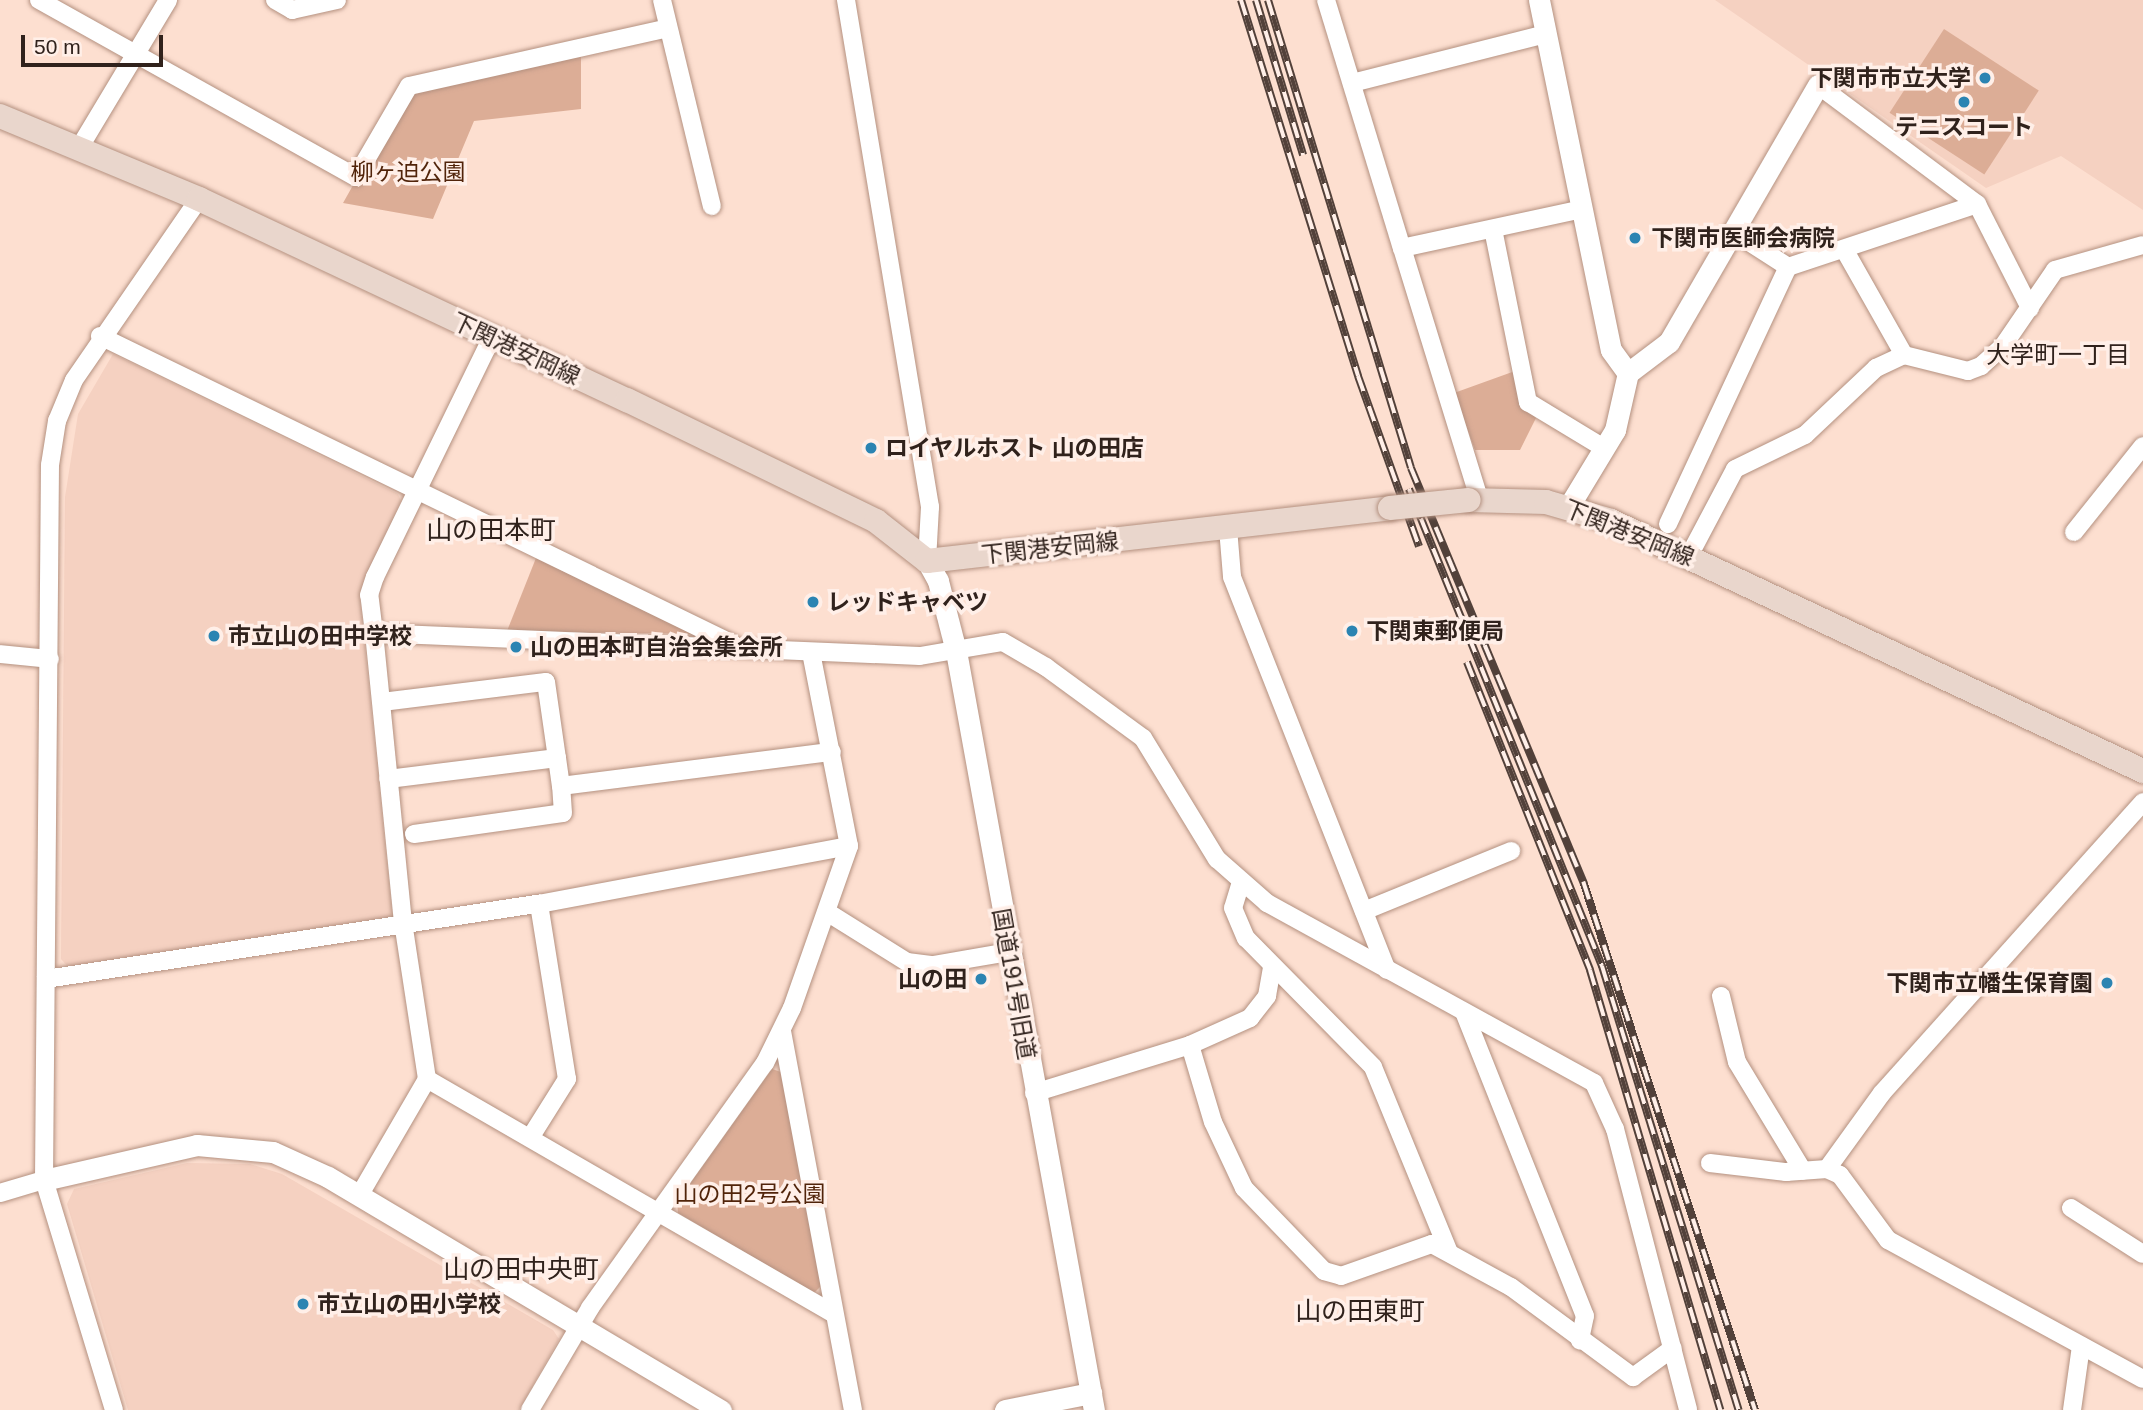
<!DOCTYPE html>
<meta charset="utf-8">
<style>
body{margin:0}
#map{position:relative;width:2143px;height:1410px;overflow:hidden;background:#fddfd0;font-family:Helvetica,"Noto Sans JP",sans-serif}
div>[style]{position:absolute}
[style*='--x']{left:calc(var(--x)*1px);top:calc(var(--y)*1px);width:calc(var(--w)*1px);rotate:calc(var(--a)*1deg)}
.built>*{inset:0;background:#f5d1c1}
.green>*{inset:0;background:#dcad96;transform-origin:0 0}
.roads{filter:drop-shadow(0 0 2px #b49180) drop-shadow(0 0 2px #b49180)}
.minor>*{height:18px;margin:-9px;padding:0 9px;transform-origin:9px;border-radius:9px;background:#fff}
.tertiary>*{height:21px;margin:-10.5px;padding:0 10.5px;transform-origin:10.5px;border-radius:10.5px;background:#fff}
.secondary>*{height:24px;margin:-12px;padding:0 12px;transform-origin:12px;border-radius:12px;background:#e9d6cc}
.rail>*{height:8px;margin-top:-4px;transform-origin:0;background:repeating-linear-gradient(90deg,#ffefe8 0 16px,#52413a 0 32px);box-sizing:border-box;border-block:2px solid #52413a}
.bridges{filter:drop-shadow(0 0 2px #b49180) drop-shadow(0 0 2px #b49180)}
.secondary-bridge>*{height:24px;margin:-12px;padding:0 12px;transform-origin:12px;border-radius:12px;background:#e9d6cc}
.dots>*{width:19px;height:19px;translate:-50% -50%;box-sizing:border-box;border:4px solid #ffefe8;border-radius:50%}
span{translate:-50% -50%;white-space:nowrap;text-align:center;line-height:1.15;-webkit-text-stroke:7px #ffefe8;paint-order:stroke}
.poi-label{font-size:23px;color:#30221c;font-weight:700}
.right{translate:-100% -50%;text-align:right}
.left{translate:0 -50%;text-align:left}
.park-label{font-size:23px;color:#51240a}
.street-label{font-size:23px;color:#30221c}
.neighbourhood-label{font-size:24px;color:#30221c}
.quarter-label{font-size:26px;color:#30221c}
.scale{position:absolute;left:21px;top:35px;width:142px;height:32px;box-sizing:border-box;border:4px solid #30221c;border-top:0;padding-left:9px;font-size:21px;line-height:24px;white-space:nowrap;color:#30221c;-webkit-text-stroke:5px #ffefe8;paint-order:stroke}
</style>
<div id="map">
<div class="built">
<i style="clip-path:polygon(1715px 0,2143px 0,2143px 210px,2061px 156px,1986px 188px)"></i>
<i style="clip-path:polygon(113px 354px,398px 494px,401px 501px,360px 598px,392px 913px,388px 918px,69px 968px,61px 959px,65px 497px,78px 414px)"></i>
<i style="clip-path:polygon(187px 1163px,250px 1164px,282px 1174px,553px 1330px,559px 1339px,519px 1410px,128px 1410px,67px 1204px,74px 1189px)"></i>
</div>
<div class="green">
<i style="left:1944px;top:29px;width:113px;height:100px;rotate:33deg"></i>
<i style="clip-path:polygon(581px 46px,581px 109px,474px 121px,433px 219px,343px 203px,409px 86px)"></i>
<i style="clip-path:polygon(1515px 371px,1522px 403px,1536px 418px,1520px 450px,1475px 450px,1454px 393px)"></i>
<i style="clip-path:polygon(536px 558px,693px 634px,507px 631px)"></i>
<i style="clip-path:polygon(772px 1069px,781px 1072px,822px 1285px,814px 1293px,678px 1213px,677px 1202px)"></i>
</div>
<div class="roads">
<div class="minor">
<i style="--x:39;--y:0;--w:363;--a:29.2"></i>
<i style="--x:356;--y:177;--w:105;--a:-59.8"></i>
<i style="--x:409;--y:86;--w:265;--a:-12.6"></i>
<i style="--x:275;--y:0;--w:20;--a:30"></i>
<i style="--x:292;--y:10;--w:46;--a:-12.5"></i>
<i style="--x:662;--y:0;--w:212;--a:76.4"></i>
<i style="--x:846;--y:0;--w:514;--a:80.59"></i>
<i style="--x:930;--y:507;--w:54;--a:93.2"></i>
<i style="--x:1326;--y:0;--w:259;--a:73"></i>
<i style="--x:1402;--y:248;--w:185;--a:-12.2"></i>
<i style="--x:1352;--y:83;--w:200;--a:-14.2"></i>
<i style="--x:1818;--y:85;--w:199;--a:36.8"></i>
<i style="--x:1977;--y:204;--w:117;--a:63"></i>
<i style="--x:78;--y:150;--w:175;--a:-59"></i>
<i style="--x:1493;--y:229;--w:177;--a:78.6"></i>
<i style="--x:1528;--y:402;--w:89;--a:31.2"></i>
<i style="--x:1732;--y:231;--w:67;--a:32.7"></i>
<i style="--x:1402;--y:248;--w:263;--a:72.9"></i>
<i style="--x:1844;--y:249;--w:122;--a:60.5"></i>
<i style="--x:100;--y:336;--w:704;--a:25.95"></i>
<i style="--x:1668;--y:524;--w:284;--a:-65"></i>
<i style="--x:1788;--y:267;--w:199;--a:-18.4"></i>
<i style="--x:1228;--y:528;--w:49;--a:85.3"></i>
<i style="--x:1232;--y:577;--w:422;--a:68.5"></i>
<i style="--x:2074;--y:532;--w:110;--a:-51.3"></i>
<i style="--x:1689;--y:556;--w:98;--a:-62.1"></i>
<i style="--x:1735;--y:469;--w:78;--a:-25.9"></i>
<i style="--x:1805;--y:435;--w:98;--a:-43.3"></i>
<i style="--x:1876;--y:368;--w:31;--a:-25"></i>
<i style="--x:1904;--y:355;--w:66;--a:14"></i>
<i style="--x:1968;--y:371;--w:14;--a:-21"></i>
<i style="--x:1981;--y:366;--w:30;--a:-42"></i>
<i style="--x:2003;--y:346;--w:92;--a:-55.6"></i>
<i style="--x:2055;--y:270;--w:91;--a:-15.9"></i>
<i style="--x:374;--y:633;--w:38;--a:-97"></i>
<i style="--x:369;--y:595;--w:19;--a:-72"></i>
<i style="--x:375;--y:577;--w:267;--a:-64"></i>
<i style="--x:0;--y:654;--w:50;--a:5.7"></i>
<i style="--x:382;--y:702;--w:165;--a:-7"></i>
<i style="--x:546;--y:682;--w:77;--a:81.8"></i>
<i style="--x:557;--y:758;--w:170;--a:172.9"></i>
<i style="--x:557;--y:758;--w:28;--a:82"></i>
<i style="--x:561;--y:786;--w:273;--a:-7.2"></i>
<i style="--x:414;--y:834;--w:150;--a:-8"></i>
<i style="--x:563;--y:813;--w:27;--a:-94"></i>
<i style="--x:1241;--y:882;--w:27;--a:107"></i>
<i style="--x:1233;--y:908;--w:33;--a:67"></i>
<i style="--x:1246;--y:938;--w:181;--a:45.4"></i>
<i style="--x:1373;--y:1067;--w:200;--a:67.7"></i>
<i style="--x:1364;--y:911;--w:159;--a:-22.2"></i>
<i style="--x:827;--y:912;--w:94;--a:32"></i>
<i style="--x:907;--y:962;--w:26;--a:7"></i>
<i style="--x:933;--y:965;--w:76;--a:-9.8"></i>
<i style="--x:46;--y:979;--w:499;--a:-8.7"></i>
<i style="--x:539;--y:904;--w:315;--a:-10.6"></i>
<i style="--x:1721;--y:996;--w:68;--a:76.4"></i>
<i style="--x:1737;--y:1062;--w:127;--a:58.8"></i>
<i style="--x:1464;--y:1012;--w:327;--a:68.3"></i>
<i style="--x:1585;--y:1316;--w:25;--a:102"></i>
<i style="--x:782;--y:1031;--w:386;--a:79.4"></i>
<i style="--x:1190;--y:1045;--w:80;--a:73.4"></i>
<i style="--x:1213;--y:1122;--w:73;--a:64.8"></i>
<i style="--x:1244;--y:1188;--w:115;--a:46.1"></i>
<i style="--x:1324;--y:1271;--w:18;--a:16"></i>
<i style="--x:1341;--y:1276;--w:96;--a:-19.4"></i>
<i style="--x:1432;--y:1244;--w:90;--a:28.6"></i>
<i style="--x:1511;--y:1287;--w:152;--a:36.4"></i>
<i style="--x:1633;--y:1377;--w:49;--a:-35.9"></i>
<i style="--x:1034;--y:1093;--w:163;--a:-17.1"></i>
<i style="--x:1190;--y:1045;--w:66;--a:-24.2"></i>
<i style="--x:1250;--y:1018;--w:28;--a:-52"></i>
<i style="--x:1267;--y:996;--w:28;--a:-80"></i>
<i style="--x:530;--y:1138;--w:70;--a:-57.9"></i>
<i style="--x:567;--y:1079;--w:177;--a:-99.1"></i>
<i style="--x:1710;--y:1163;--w:77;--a:6.8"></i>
<i style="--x:1786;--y:1172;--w:41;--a:-4.2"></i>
<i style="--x:1827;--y:1169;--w:14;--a:25"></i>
<i style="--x:1840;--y:1175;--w:81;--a:53.6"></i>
<i style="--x:1888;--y:1240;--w:290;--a:28.6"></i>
<i style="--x:1827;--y:1169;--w:94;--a:-54.1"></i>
<i style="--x:1882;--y:1093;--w:391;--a:-48.1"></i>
<i style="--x:0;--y:1193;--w:46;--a:-16.5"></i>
<i style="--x:359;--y:1196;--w:135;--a:-59.8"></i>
<i style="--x:2071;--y:1208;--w:85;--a:32.6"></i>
<i style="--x:834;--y:1314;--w:470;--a:-150"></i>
<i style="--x:427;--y:1079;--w:158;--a:-98.7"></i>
<i style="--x:403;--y:923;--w:291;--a:-95.7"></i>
<i style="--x:374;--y:633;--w:546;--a:2.41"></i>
<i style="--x:920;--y:656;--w:84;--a:-9.6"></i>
<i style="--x:1003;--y:642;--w:50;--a:30.2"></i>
<i style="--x:1046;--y:667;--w:120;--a:36.2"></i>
<i style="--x:1143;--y:738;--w:142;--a:58.6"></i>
<i style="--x:1217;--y:859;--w:67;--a:41.3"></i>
<i style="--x:1267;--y:903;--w:373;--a:28.8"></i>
<i style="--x:1594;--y:1083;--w:51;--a:65.5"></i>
<i style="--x:1615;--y:1129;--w:290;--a:75.4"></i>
<i style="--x:114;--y:1410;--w:240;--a:-106.9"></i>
<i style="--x:44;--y:1180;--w:715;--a:-89.52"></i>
<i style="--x:50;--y:465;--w:45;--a:-81"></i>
<i style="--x:57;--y:421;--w:44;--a:-67.5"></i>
<i style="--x:74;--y:380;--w:220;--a:-55.4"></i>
<i style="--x:530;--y:1410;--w:118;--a:-59.5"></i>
<i style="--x:590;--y:1308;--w:301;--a:-54.5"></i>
<i style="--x:765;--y:1063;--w:61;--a:-63.9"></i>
<i style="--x:792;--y:1008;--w:172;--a:-70.6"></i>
<i style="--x:849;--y:846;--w:197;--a:-101.1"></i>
<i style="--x:2072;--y:1410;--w:65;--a:-82"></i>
</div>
<div class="tertiary">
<i style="--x:1539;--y:0;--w:357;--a:78.4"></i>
<i style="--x:1611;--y:350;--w:29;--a:54"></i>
<i style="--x:1569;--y:506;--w:89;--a:-58.8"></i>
<i style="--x:1615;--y:430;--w:58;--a:-77.2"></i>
<i style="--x:1628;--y:373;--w:51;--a:-37.1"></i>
<i style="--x:1669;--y:342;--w:297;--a:-59.9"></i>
<i style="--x:927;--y:561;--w:23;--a:61"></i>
<i style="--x:938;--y:581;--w:72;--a:75.6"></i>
<i style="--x:956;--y:651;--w:771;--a:79.7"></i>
<i style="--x:44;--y:1180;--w:157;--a:-12.9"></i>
<i style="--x:197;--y:1145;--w:76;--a:5.3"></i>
<i style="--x:273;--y:1152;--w:60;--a:24.4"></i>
<i style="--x:328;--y:1177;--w:457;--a:30.7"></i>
<i style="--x:1005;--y:1410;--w:88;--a:-11.2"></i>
</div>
<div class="secondary">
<i style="--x:0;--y:116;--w:216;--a:22.6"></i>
<i style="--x:199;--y:199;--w:473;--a:25.2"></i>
<i style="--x:627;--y:400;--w:277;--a:25.9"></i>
<i style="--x:876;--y:521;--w:65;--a:38.1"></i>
<i style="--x:927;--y:561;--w:466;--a:-6.5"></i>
<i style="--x:1469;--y:500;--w:77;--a:1.5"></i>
<i style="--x:1546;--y:502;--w:68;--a:16.3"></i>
<i style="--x:1611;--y:521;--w:588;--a:25.17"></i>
</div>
</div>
<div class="rail">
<i style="--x:1241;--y:0;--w:394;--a:72.7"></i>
<i style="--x:1358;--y:376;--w:181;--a:70.3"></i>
<i style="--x:1256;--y:0;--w:162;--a:73.1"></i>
<i style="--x:1268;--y:0;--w:489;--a:73"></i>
<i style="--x:1411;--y:468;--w:451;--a:67.4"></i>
<i style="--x:1584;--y:884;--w:553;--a:71.99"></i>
<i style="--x:1409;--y:489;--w:515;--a:67.97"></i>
<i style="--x:1602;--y:966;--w:465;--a:72.9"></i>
<i style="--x:1467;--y:662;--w:332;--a:68.2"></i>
<i style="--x:1590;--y:970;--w:459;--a:73.5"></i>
</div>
<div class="bridges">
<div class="secondary-bridge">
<i style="--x:1390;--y:508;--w:79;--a:-5.8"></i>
</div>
</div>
<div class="dots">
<i style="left:1985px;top:78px;background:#2b84b2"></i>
<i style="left:1964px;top:102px;background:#2b84b2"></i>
<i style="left:1635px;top:238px;background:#2b84b2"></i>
<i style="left:871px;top:448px;background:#2b84b2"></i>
<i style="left:813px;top:602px;background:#2b84b2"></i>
<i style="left:1352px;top:631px;background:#2b84b2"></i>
<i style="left:214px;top:636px;background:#2b84b2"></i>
<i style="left:516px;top:647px;background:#2b84b2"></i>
<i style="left:981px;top:979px;background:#2b84b2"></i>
<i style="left:2107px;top:983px;background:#2b84b2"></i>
<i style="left:303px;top:1304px;background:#2b84b2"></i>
</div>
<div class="poi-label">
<span class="right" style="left:1971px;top:78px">下関市市立大学</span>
<span style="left:1964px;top:127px">テニスコート</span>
<span class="left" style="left:1651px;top:238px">下関市医師会病院</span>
<span class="left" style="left:885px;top:448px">ロイヤルホスト 山の田店</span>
<span class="left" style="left:827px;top:602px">レッドキャベツ</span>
<span class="left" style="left:1366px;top:631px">下関東郵便局</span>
<span class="left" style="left:228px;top:636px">市立山の田中学校</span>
<span class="left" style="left:530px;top:647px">山の田本町自治会集会所</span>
<span class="right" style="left:967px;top:979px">山の田</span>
<span class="right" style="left:2093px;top:983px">下関市立幡生保育園</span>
<span class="left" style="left:317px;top:1304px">市立山の田小学校</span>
</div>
<div class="park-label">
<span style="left:408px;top:172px">柳ヶ迫公園</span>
<span style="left:750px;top:1194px">山の田2号公園</span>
</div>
<div class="street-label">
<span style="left:516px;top:349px;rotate:25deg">下関港安岡線</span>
<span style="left:1629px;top:533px;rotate:22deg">下関港安岡線</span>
<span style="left:1050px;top:548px;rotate:-6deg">下関港安岡線</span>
<span style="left:1014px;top:984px;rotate:80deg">国道191号旧道</span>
</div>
<div class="neighbourhood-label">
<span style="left:2058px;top:355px">大学町一丁目</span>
</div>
<div class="quarter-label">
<span style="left:491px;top:531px">山の田本町</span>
<span style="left:521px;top:1270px">山の田中央町</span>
<span style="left:1360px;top:1312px">山の田東町</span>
</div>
<div class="scale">50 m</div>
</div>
